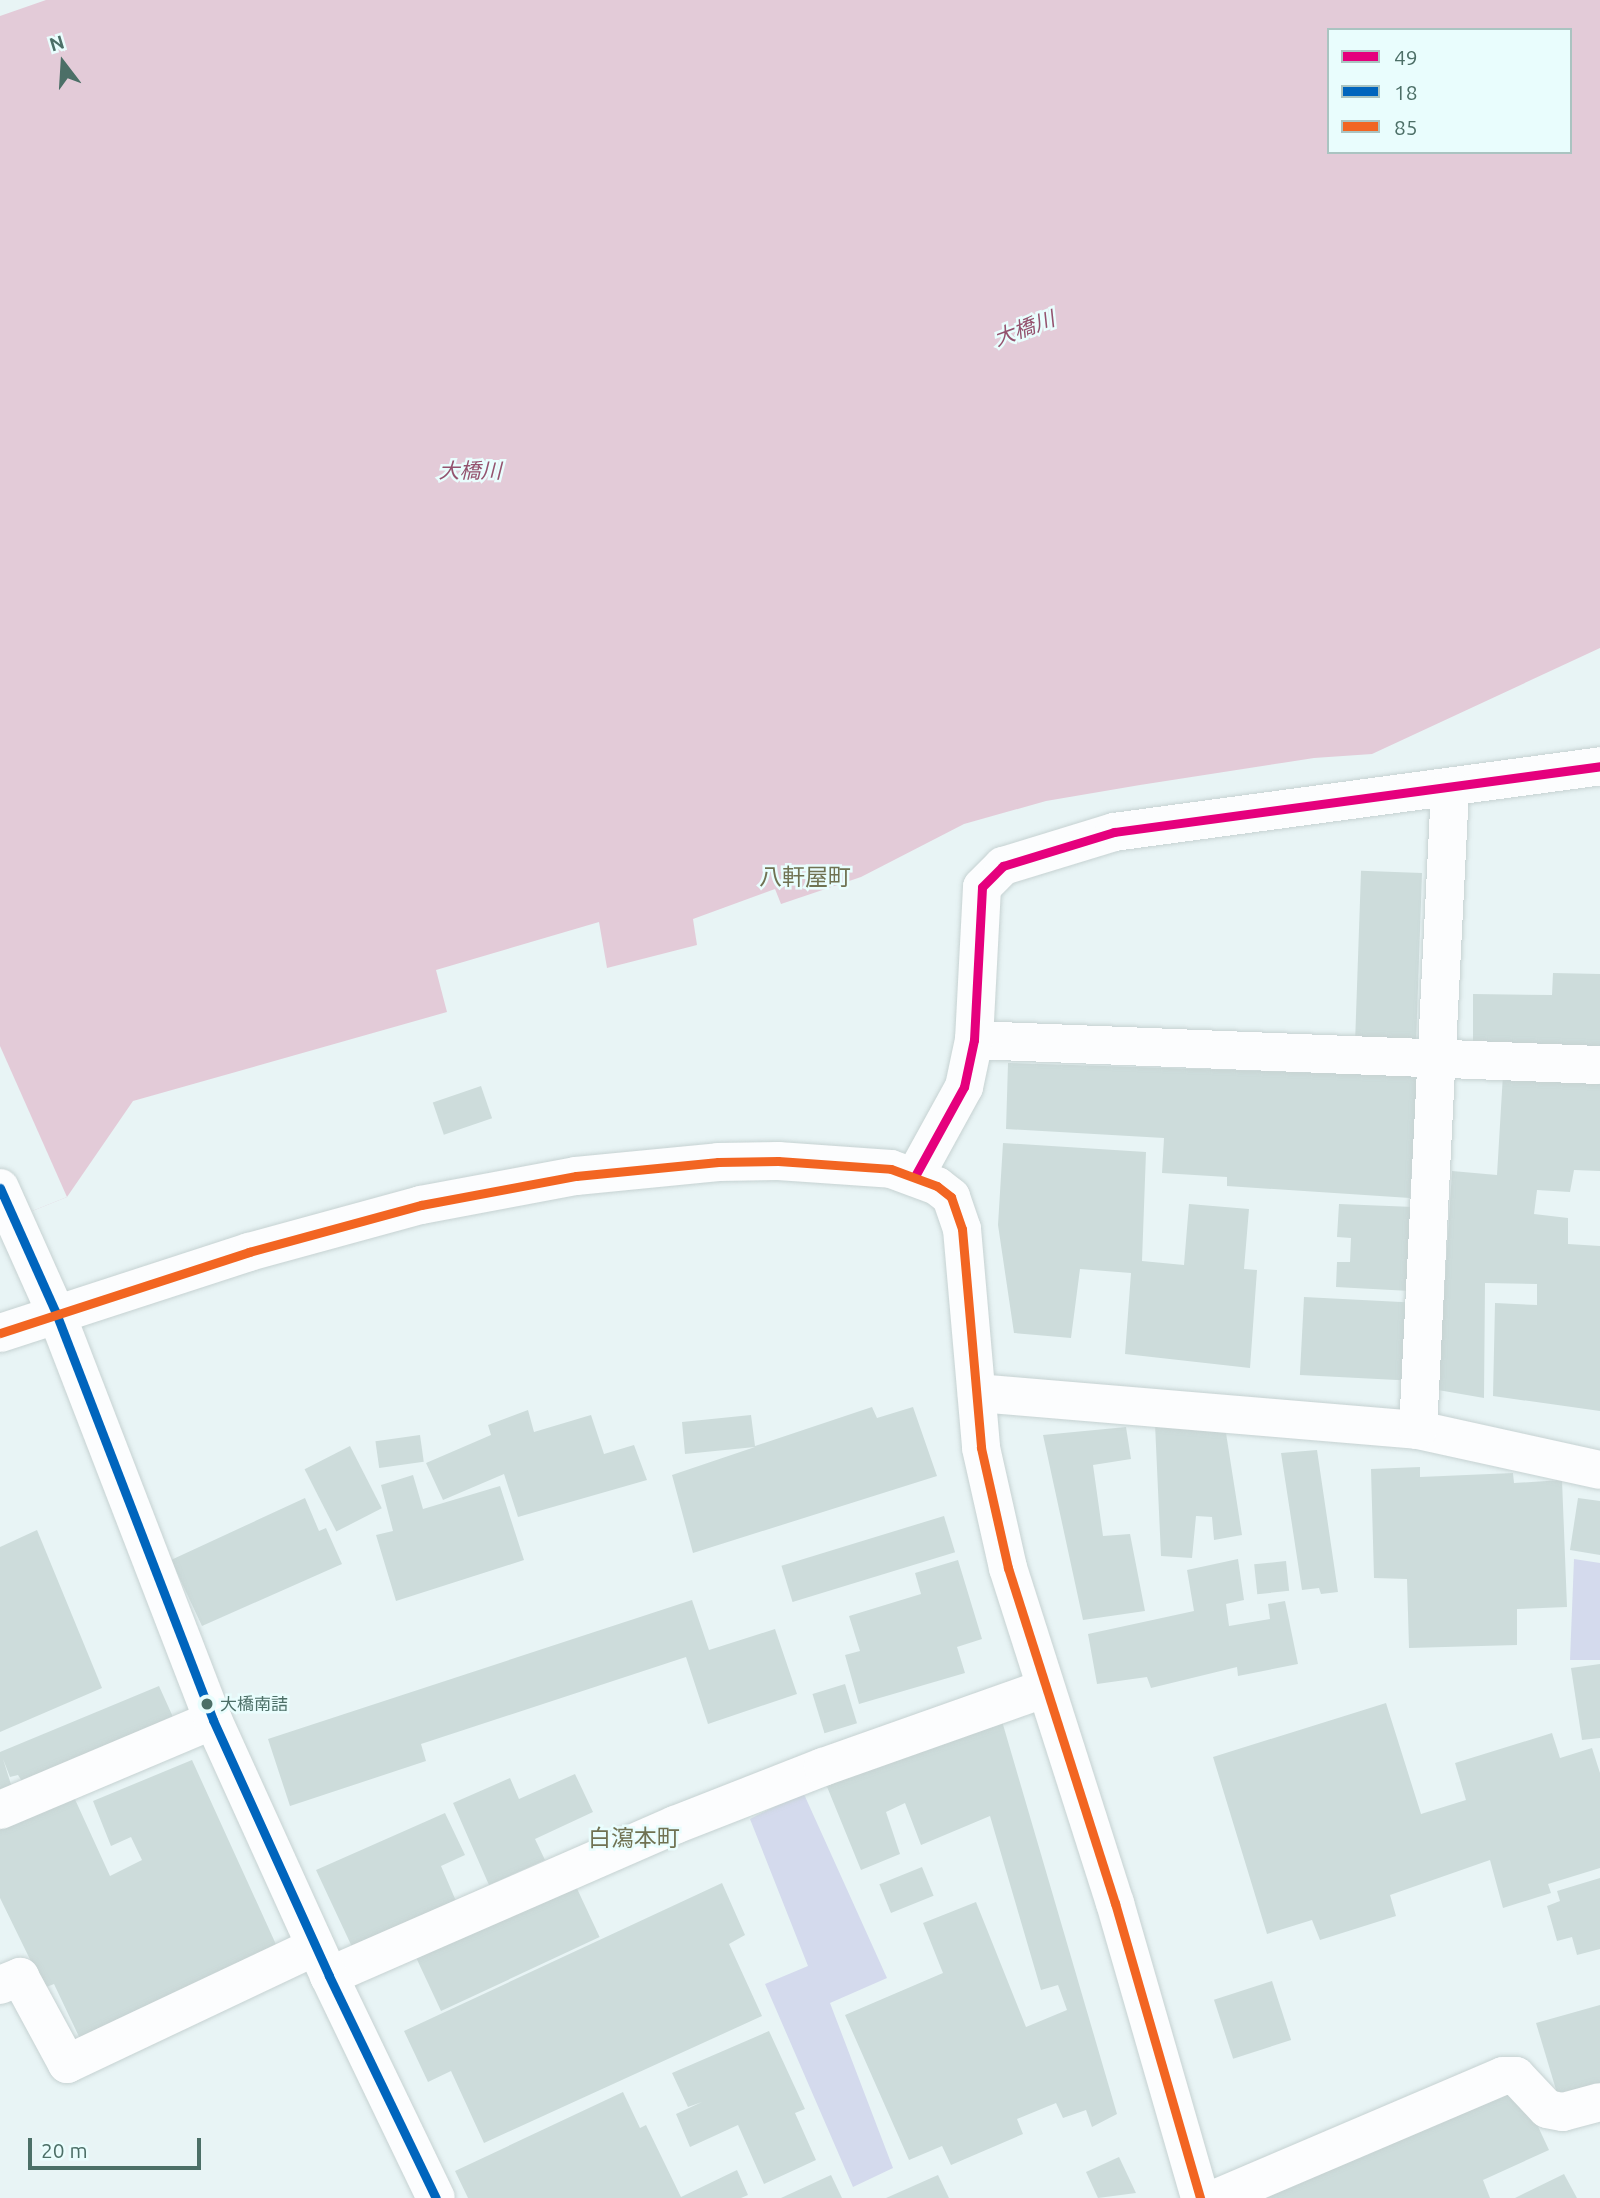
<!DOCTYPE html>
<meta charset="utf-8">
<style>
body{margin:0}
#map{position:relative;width:1600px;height:2198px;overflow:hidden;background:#e8f4f5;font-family:Ubuntu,"Noto Sans JP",sans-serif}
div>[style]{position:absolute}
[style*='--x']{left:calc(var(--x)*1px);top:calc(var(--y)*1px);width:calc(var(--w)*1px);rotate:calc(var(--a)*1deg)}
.green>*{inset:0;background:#d4daed}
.water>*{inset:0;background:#e3cbd8}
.pier>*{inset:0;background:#e8f4f5}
.building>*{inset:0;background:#cddcdb;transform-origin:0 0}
.roads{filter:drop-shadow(0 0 2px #c6d2d2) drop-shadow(0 0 2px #c6d2d2)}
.street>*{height:38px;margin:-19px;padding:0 19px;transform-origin:19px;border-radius:19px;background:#fcfdfe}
.secondary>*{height:38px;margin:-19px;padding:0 19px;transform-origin:19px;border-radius:19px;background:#fcfdfe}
.bus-1>*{height:9px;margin:-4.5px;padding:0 4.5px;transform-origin:4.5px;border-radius:4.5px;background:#e5007d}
.bus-2>*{height:9px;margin:-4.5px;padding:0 4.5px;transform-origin:4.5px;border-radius:4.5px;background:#0065bd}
.bus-3>*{height:9px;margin:-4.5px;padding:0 4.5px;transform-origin:4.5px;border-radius:4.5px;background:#f26522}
.dots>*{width:19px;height:19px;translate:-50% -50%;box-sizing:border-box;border:4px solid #e9fdfd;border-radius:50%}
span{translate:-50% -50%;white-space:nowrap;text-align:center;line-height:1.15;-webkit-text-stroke:5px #e9fdfd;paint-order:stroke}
.bus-label{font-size:17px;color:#4c6f67}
.left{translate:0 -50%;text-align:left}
.water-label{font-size:21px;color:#94526e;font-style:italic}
.quarter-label{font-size:23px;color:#707252}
.legend{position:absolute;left:1327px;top:28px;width:245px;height:126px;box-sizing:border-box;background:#e9fdfd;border:2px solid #aac4c1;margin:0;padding:9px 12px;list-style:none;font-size:21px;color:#4c6f67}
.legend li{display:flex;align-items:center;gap:14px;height:35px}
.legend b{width:35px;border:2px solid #aac4c1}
.north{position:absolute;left:28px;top:28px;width:70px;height:70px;-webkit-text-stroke:5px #e9fdfd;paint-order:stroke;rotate:343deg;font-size:19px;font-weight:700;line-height:28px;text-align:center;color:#4c6f67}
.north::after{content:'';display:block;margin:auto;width:24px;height:32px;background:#4c6f67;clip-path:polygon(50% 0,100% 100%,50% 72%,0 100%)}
.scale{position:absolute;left:28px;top:2138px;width:173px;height:32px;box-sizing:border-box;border:4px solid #4c6f67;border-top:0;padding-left:9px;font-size:21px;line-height:24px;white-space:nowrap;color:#4c6f67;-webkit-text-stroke:5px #e9fdfd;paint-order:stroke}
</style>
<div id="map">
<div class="green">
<i style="clip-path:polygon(1574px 1559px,1600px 1563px,1600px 1660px,1570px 1660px)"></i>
<i style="clip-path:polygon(803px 1792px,887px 1978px,830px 2003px,893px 2168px,853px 2187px,765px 1984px,808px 1966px,750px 1819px)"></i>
</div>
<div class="water">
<i style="clip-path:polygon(evenodd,46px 0,1600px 0,1600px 648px,1372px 754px,1314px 758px,1140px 785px,1046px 801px,964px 824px,861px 877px,781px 904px,775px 889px,693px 919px,697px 945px,607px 968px,599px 922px,436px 970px,447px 1012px,133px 1101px,67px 1197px,0 1224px,0 16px,46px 0,1329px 30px,1570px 30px,1570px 152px,1329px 152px,1329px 30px)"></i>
</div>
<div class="pier">
<i style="clip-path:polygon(0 1046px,67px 1197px,0 1224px)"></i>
</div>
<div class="building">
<i style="left:1422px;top:873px;width:179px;height:61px;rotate:92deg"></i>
<i style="clip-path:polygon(1553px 973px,1600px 974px,1600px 1051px,1473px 1050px,1473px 994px,1552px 995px)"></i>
<i style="clip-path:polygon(1008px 1063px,1418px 1076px,1410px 1198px,1227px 1186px,1227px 1177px,1162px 1173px,1164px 1138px,1006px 1129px)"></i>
<i style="clip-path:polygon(1503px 1074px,1600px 1076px,1600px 1171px,1574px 1170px,1570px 1192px,1537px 1190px,1534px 1214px,1568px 1218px,1568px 1244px,1600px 1246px,1600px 1411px,1493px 1396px,1495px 1303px,1537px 1305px,1537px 1284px,1485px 1283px,1484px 1398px,1438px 1390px,1452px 1171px,1497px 1175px)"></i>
<i style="left:481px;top:1086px;width:34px;height:51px;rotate:71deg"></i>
<i style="clip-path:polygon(1003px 1143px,1146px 1152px,1142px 1261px,1184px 1265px,1189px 1204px,1249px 1209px,1244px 1269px,1257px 1270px,1250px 1368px,1125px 1354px,1131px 1273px,1080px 1269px,1071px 1338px,1014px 1333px,998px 1225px)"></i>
<i style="clip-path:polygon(1339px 1204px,1414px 1207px,1410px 1291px,1336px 1287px,1337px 1262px,1350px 1262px,1351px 1238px,1337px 1237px)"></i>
<i style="left:1304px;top:1297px;width:107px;height:78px;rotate:3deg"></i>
<i style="clip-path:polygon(872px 1407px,877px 1418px,913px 1407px,937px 1476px,693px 1553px,672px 1475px,755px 1447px,685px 1454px,682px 1422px,751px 1415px,755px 1446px)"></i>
<i style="clip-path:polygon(528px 1410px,534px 1432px,591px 1415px,604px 1454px,634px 1445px,647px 1480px,518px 1517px,504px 1474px,443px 1500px,426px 1463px,491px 1435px,488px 1425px)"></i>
<i style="clip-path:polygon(1155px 1424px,1226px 1433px,1242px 1535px,1214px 1540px,1212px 1517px,1196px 1516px,1192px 1558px,1161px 1556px)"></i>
<i style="clip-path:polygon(1126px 1427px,1131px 1459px,1093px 1465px,1103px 1536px,1130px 1534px,1145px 1611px,1083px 1620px,1043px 1435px)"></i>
<i style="left:420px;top:1435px;width:27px;height:45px;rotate:82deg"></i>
<i style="left:350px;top:1446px;width:70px;height:51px;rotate:63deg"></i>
<i style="clip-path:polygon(1317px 1450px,1338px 1592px,1321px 1594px,1319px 1588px,1302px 1590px,1281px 1453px)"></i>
<i style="clip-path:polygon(1420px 1467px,1420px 1477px,1513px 1473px,1514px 1483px,1562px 1480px,1567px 1607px,1517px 1609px,1517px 1645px,1409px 1648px,1407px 1579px,1374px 1578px,1371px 1469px)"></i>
<i style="clip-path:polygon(413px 1475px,423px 1509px,500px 1486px,524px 1560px,396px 1601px,376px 1535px,393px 1531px,381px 1485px)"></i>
<i style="clip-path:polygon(305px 1498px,319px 1531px,326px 1528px,342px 1564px,202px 1626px,171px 1560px)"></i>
<i style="clip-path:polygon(1578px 1498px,1600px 1501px,1600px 1555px,1570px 1550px)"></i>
<i style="left:944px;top:1516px;width:38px;height:170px;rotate:73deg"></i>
<i style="clip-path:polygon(37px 1530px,102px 1688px,0 1732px,0 1547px)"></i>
<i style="clip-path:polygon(1238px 1559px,1244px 1600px,1226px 1604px,1229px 1626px,1270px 1619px,1268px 1604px,1285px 1601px,1298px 1664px,1238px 1676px,1237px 1667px,1151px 1688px,1147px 1677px,1097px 1684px,1088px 1634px,1194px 1611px,1187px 1570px)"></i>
<i style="clip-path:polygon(958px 1560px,982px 1639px,957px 1647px,965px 1673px,859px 1704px,845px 1655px,860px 1651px,849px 1616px,921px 1594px,915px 1573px)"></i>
<i style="left:1286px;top:1561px;width:30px;height:32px;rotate:84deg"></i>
<i style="clip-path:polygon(692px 1600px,709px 1650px,775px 1629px,797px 1694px,708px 1724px,686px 1657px,421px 1744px,426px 1761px,290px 1806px,268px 1739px)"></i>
<i style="clip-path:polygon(1600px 1664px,1600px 1738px,1582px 1740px,1571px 1668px)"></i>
<i style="left:845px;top:1684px;width:41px;height:34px;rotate:73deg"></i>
<i style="clip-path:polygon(159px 1686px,173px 1717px,25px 1786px,18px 1775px,10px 1777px,3px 1759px,14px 1794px,0 1801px,0 1752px)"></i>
<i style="clip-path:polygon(1386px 1703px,1421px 1814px,1466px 1800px,1455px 1763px,1552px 1733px,1560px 1758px,1592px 1748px,1600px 1773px,1600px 1868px,1548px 1884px,1551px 1893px,1503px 1908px,1490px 1860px,1390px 1895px,1396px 1916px,1320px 1940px,1312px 1920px,1267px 1934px,1213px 1757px)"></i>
<i style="clip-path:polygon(997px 1704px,1117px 2114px,1092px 2127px,1086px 2110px,1063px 2118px,1056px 2103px,1017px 2119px,1023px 2134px,951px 2165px,942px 2146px,909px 2160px,845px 2015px,943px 1973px,923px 1923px,976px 1902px,1026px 2027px,1067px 2010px,1058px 1985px,1041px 1990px,990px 1816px,921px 1845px,905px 1803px,886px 1812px,900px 1854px,861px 1870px,823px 1777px)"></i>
<i style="clip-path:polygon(192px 1760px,279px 1951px,82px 2043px,54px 1984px,44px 1988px,0 1898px,0 1826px,73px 1795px,110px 1876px,142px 1860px,131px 1837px,111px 1846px,93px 1801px)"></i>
<i style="clip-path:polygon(575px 1774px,593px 1812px,535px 1839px,545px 1860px,489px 1885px,453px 1803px,510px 1778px,519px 1799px)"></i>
<i style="clip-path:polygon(445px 1813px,465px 1855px,441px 1866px,456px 1901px,353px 1949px,316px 1870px)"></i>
<i style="left:922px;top:1867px;width:31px;height:46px;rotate:68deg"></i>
<i style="clip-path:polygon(1600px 1878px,1600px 1949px,1577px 1955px,1572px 1937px,1557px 1941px,1547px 1906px,1560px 1901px,1557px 1891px)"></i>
<i style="left:573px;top:1880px;width:63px;height:175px;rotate:65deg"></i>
<i style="clip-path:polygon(722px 1883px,745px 1935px,729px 1944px,762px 2016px,484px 2143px,451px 2071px,428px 2082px,404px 2031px)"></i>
<i style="left:1272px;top:1981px;width:62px;height:61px;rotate:72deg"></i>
<i style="clip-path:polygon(1600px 2005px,1600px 2091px,1560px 2103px,1536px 2023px)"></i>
<i style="clip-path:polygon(769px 2031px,805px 2109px,795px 2113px,816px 2160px,764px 2184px,738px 2125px,690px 2147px,676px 2114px,702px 2102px,688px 2107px,672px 2073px)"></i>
<i style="clip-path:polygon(1520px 2088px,1549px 2150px,1483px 2180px,1490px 2198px,1249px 2198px)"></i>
<i style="clip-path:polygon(623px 2092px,640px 2128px,646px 2125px,681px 2197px,737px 2170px,748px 2195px,741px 2198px,468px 2198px,455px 2171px)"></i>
<i style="clip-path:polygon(1119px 2157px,1136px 2193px,1098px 2198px,1086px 2172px)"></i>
<i style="clip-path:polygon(1564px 2174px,1577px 2198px,1515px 2198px)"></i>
<i style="clip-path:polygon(831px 2175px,842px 2198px,781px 2198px)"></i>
<i style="clip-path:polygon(938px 2175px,949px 2198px,886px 2198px)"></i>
</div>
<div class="roads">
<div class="street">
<i style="--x:974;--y:1040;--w:626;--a:2.29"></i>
<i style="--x:915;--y:1176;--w:102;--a:-61.2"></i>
<i style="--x:964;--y:1087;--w:48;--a:-78"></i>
<i style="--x:974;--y:1040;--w:153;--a:-87"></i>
<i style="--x:982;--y:887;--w:30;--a:-45"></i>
<i style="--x:1003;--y:866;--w:116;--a:-17"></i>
<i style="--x:1114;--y:832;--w:490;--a:-7.7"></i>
<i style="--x:977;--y:1393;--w:443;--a:4.8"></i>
<i style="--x:1418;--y:1430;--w:186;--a:12.4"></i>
<i style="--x:1418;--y:1430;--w:641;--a:-87.14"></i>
<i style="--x:0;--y:1810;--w:231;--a:-22.9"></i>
<i style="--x:329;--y:1976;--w:378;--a:-23.6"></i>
<i style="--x:675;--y:1825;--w:159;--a:-21.4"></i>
<i style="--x:823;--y:1767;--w:233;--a:-19.5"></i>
<i style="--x:0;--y:1985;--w:22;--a:-22"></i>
<i style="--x:20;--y:1977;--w:99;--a:61.6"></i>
<i style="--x:67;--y:2064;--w:274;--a:-25.3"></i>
<i style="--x:1217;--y:2198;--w:311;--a:-23.1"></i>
<i style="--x:1503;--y:2076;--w:13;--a:0"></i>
<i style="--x:1516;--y:2076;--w:45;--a:46.8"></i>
<i style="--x:1547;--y:2109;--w:16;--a:11"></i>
<i style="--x:1563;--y:2112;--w:38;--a:-15"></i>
</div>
<div class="secondary">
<i style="--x:0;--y:1188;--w:137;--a:65.9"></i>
<i style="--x:56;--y:1313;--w:436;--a:68.9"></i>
<i style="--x:213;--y:1720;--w:281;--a:65.6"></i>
<i style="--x:329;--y:1976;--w:246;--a:64.3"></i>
<i style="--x:0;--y:1333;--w:262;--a:-18"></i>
<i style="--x:249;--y:1252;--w:178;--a:-15.3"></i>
<i style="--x:421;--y:1205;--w:158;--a:-10.6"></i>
<i style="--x:576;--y:1176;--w:143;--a:-5.6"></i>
<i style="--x:718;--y:1162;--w:60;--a:-1"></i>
<i style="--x:778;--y:1161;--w:113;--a:4"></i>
<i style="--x:891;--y:1169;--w:49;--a:20.3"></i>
<i style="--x:937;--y:1186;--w:18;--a:38"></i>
<i style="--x:951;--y:1197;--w:34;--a:71"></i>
<i style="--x:962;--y:1229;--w:220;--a:85"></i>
<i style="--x:981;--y:1448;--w:123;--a:77.3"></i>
<i style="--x:1008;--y:1568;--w:352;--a:72.3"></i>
<i style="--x:1115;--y:1903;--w:307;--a:73.9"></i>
</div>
</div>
<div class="bus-1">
<i style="--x:915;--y:1176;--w:102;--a:-61.2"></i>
<i style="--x:964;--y:1087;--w:48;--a:-78"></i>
<i style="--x:974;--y:1040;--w:153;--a:-87"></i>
<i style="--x:982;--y:887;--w:30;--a:-45"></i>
<i style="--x:1003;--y:866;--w:116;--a:-17"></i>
<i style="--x:1114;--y:832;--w:490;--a:-7.7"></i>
</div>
<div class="bus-2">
<i style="--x:0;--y:1188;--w:137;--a:65.9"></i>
<i style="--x:56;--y:1313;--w:436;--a:68.9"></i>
<i style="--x:213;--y:1720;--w:281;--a:65.6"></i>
<i style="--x:329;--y:1976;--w:246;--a:64.3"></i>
</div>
<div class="bus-3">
<i style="--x:0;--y:1333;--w:262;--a:-18"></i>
<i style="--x:249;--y:1252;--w:178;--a:-15.3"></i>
<i style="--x:421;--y:1205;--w:158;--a:-10.6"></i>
<i style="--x:576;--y:1176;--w:143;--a:-5.6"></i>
<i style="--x:718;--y:1162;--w:60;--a:-1"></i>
<i style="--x:778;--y:1161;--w:113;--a:4"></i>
<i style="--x:891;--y:1169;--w:49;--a:20.3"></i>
<i style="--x:937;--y:1186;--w:18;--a:38"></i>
<i style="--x:951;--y:1197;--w:34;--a:71"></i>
<i style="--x:962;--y:1229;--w:220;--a:85"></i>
<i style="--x:981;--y:1448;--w:123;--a:77.3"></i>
<i style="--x:1008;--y:1568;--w:352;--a:72.3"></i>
<i style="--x:1115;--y:1903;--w:307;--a:73.9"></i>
</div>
<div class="dots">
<i style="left:207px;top:1704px;background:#4c6f67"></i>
</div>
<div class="bus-label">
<span class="left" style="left:220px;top:1704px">大橋南詰</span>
</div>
<div class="water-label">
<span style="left:1024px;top:328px;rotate:-20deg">大橋川</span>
<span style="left:470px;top:470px">大橋川</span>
</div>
<div class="quarter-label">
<span style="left:805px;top:877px">八軒屋町</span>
<span style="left:634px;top:1838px">白瀉本町</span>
</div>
<ul class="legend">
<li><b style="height:9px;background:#e5007d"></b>49</li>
<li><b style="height:9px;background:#0065bd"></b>18</li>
<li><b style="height:9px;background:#f26522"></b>85</li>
</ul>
<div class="north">N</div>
<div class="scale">20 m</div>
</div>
